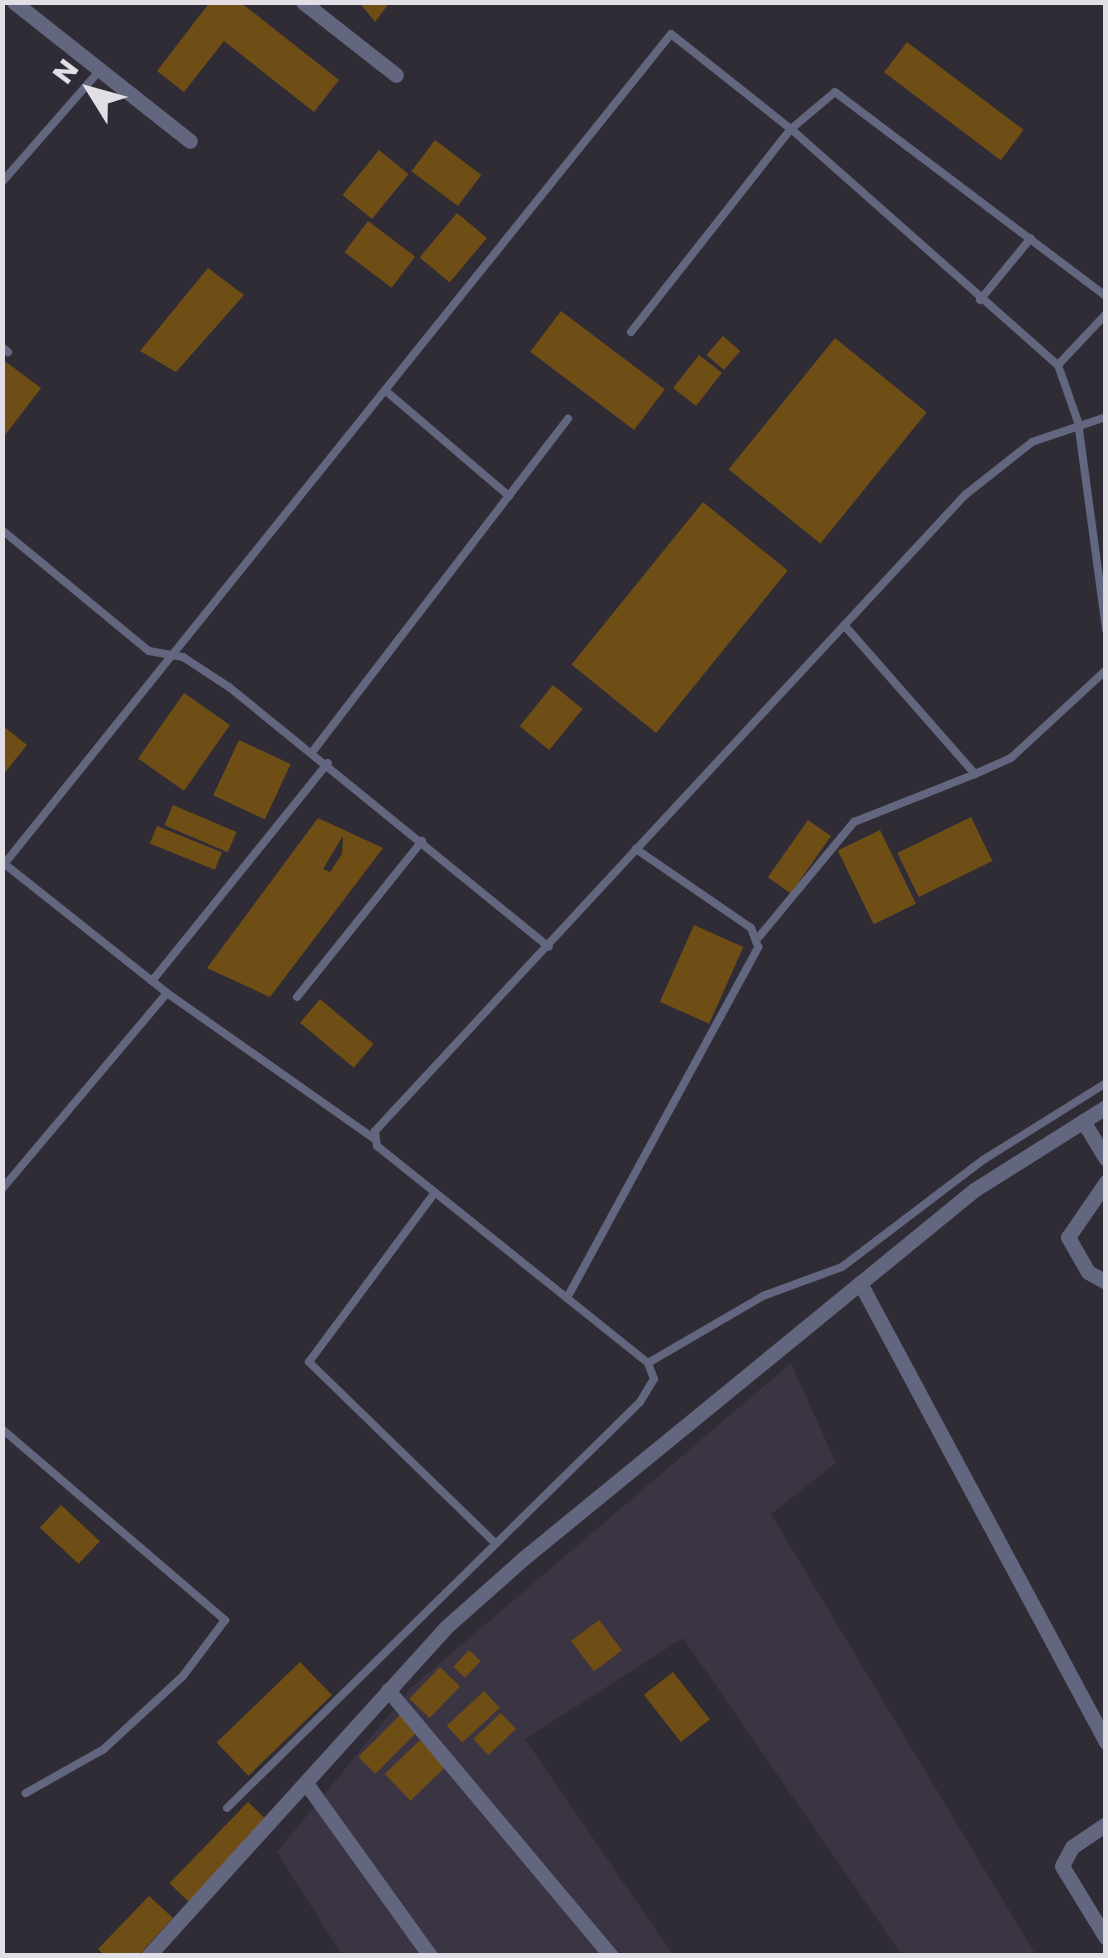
<!DOCTYPE html>
<style>
body{margin:0}
#map{position:relative;width:1108px;height:1958px;overflow:hidden;background:#302c36;font-family:Poppins,sans-serif}
div>[style]{position:absolute}
[style*='--x']{left:calc(var(--x)*1px);top:calc(var(--y)*1px);width:calc(var(--w)*1px);rotate:calc(var(--a)*1deg)}
.built>*{inset:0;background:#3a3443}
.building>*{inset:0;background:#6f4e16;transform-origin:0 0}
.lane>*{height:8px;margin:-4px;padding:0 4px;transform-origin:4px;border-radius:4px;background:#62667e}
.street>*{height:15px;margin:-7.5px;padding:0 7.5px;transform-origin:7.5px;border-radius:7.5px;background:#62667e}
span{translate:-50% -50%;white-space:nowrap;text-align:center;line-height:1.15;-webkit-text-stroke:10px #302c36;paint-order:stroke}
.frame{position:absolute;inset:0;border:5px solid #e1dfe5;pointer-events:none}
.north{position:absolute;left:40px;top:40px;width:100px;height:100px;-webkit-text-stroke:8px #302c36;paint-order:stroke;rotate:307deg;font-size:28px;font-weight:700;line-height:40px;text-align:center;color:#e1dfe5}
.north::after{content:'';display:block;margin:auto;width:35px;height:45px;background:#e1dfe5;clip-path:polygon(50% 0,100% 100%,50% 72%,0 100%)}
</style>
<div id="map">
<div class="built">
<i style="clip-path:polygon(791px 1363px,836px 1463px,771px 1514px,1036px 1955px,902px 1955px,683px 1638px,525px 1739px,673px 1955px,342px 1955px,277px 1852px,412px 1687px)"></i>
</div>
<div class="building">
<i style="clip-path:polygon(210px 2px,240px 2px,339px 80px,314px 112px,224px 41px,184px 92px,157px 71px)"></i>
<i style="clip-path:polygon(359px 2px,390px 2px,375px 22px)"></i>
<i style="left:907px;top:42px;width:146px;height:38px;rotate:37deg"></i>
<i style="left:435px;top:140px;width:58px;height:39px;rotate:37deg"></i>
<i style="left:379px;top:150px;width:38px;height:58px;rotate:39deg"></i>
<i style="left:457px;top:213px;width:39px;height:58px;rotate:40deg"></i>
<i style="left:368px;top:221px;width:59px;height:39px;rotate:37deg"></i>
<i style="clip-path:polygon(208px 268px,244px 295px,176px 372px,140px 351px)"></i>
<i style="left:561px;top:311px;width:130px;height:51px;rotate:37deg"></i>
<i style="left:723px;top:336px;width:23px;height:25px;rotate:41deg"></i>
<i style="left:835px;top:338px;width:118px;height:169px;rotate:39deg"></i>
<i style="left:699px;top:355px;width:29px;height:42px;rotate:38deg"></i>
<i style="clip-path:polygon(2px 359px,41px 388px,2px 439px)"></i>
<i style="left:703px;top:502px;width:109px;height:209px;rotate:39deg"></i>
<i style="left:553px;top:685px;width:38px;height:53px;rotate:39deg"></i>
<i style="left:184px;top:693px;width:56px;height:80px;rotate:35deg"></i>
<i style="clip-path:polygon(2px 725px,27px 745px,2px 776px)"></i>
<i style="left:239px;top:740px;width:57px;height:61px;rotate:25deg"></i>
<i style="left:173px;top:805px;width:69px;height:22px;rotate:23deg"></i>
<i style="left:971px;top:817px;width:49px;height:82px;rotate:64deg"></i>
<i style="clip-path:polygon(evenodd,318px 818px,383px 848px,270px 997px,207px 968px,318px 818px,343px 836px,342px 854px,330px 872px,323px 869px,343px 836px)"></i>
<i style="left:808px;top:820px;width:28px;height:70px;rotate:35deg"></i>
<i style="left:157px;top:826px;width:70px;height:19px;rotate:22deg"></i>
<i style="left:880px;top:830px;width:82px;height:47px;rotate:64deg"></i>
<i style="left:694px;top:925px;width:54px;height:84px;rotate:24deg"></i>
<i style="left:320px;top:999px;width:70px;height:31px;rotate:40deg"></i>
<i style="left:61px;top:1505px;width:53px;height:31px;rotate:43deg"></i>
<i style="left:599px;top:1620px;width:38px;height:35px;rotate:53deg"></i>
<i style="left:469px;top:1650px;width:16px;height:23px;rotate:43deg"></i>
<i style="left:300px;top:1662px;width:46px;height:116px;rotate:46deg"></i>
<i style="left:440px;top:1667px;width:28px;height:44px;rotate:44deg"></i>
<i style="left:673px;top:1672px;width:60px;height:37px;rotate:52deg"></i>
<i style="left:484px;top:1691px;width:23px;height:51px;rotate:47deg"></i>
<i style="left:501px;top:1713px;width:22px;height:38px;rotate:47deg"></i>
<i style="left:400px;top:1715px;width:24px;height:59px;rotate:45deg"></i>
<i style="left:420px;top:1740px;width:37px;height:49px;rotate:46deg"></i>
<i style="left:248px;top:1802px;width:29px;height:113px;rotate:44deg"></i>
<i style="clip-path:polygon(149px 1896px,173px 1918px,138px 1956px,105px 1956px,98px 1949px)"></i>
</div>
<div class="lane">
<i style="--x:2;--y:182;--w:149;--a:-48.8"></i>
<i style="--x:980;--y:300;--w:80;--a:-50.6"></i>
<i style="--x:631;--y:332;--w:258;--a:-51.8"></i>
<i style="--x:791;--y:129;--w:57;--a:-40.1"></i>
<i style="--x:835;--y:92;--w:339;--a:37"></i>
<i style="--x:2;--y:347;--w:8;--a:40"></i>
<i style="--x:1058;--y:365;--w:70;--a:-46.7"></i>
<i style="--x:386;--y:391;--w:162;--a:40.5"></i>
<i style="--x:2;--y:530;--w:190;--a:39.5"></i>
<i style="--x:149;--y:651;--w:35;--a:10"></i>
<i style="--x:183;--y:657;--w:55;--a:33.1"></i>
<i style="--x:229;--y:687;--w:412;--a:39.1"></i>
<i style="--x:313;--y:751;--w:419;--a:-52.5"></i>
<i style="--x:975;--y:774;--w:39;--a:-24"></i>
<i style="--x:1011;--y:758;--w:129;--a:-42.8"></i>
<i style="--x:2;--y:862;--w:211;--a:38.4"></i>
<i style="--x:167;--y:993;--w:252;--a:35.1"></i>
<i style="--x:5;--y:863;--w:1063;--a:-51.22"></i>
<i style="--x:671;--y:34;--w:153;--a:38.4"></i>
<i style="--x:791;--y:129;--w:356;--a:41.5"></i>
<i style="--x:1058;--y:365;--w:60;--a:70.7"></i>
<i style="--x:1078;--y:422;--w:210;--a:82.3"></i>
<i style="--x:758;--y:938;--w:151;--a:-50.4"></i>
<i style="--x:854;--y:822;--w:130;--a:-21.6"></i>
<i style="--x:975;--y:774;--w:198;--a:-131.3"></i>
<i style="--x:152;--y:981;--w:280;--a:-51.1"></i>
<i style="--x:297;--y:997;--w:200;--a:-51.3"></i>
<i style="--x:2;--y:1189;--w:256;--a:-49.9"></i>
<i style="--x:433;--y:1195;--w:208;--a:126.6"></i>
<i style="--x:309;--y:1362;--w:260;--a:44.2"></i>
<i style="--x:567;--y:1298;--w:400;--a:-61.4"></i>
<i style="--x:758;--y:947;--w:20;--a:-110"></i>
<i style="--x:751;--y:928;--w:140;--a:-145.5"></i>
<i style="--x:648;--y:1363;--w:133;--a:-30.2"></i>
<i style="--x:763;--y:1296;--w:84;--a:-20.2"></i>
<i style="--x:842;--y:1267;--w:177;--a:-37.2"></i>
<i style="--x:983;--y:1160;--w:145;--a:-32"></i>
<i style="--x:2;--y:1429;--w:294;--a:40.6"></i>
<i style="--x:225;--y:1620;--w:70;--a:126.9"></i>
<i style="--x:183;--y:1676;--w:108;--a:137.3"></i>
<i style="--x:104;--y:1749;--w:90;--a:150.6"></i>
<i style="--x:227;--y:1808;--w:579;--a:-44.51"></i>
<i style="--x:640;--y:1402;--w:27;--a:-59"></i>
<i style="--x:654;--y:1379;--w:17;--a:-111"></i>
<i style="--x:648;--y:1363;--w:347;--a:-141.3"></i>
<i style="--x:377;--y:1146;--w:15;--a:-98"></i>
<i style="--x:375;--y:1131;--w:868;--a:-47.15"></i>
<i style="--x:965;--y:495;--w:85;--a:-38.3"></i>
<i style="--x:1032;--y:442;--w:78;--a:-18.7"></i>
</div>
<div class="street">
<i style="--x:14;--y:2;--w:224;--a:38.3"></i>
<i style="--x:303;--y:2;--w:118;--a:38.1"></i>
<i style="--x:1083;--y:1121;--w:44;--a:58.8"></i>
<i style="--x:1106;--y:1182;--w:67;--a:124.6"></i>
<i style="--x:1068;--y:1237;--w:40;--a:60.3"></i>
<i style="--x:1088;--y:1272;--w:21;--a:29"></i>
<i style="--x:860;--y:1283;--w:521;--a:61.81"></i>
<i style="--x:388;--y:1690;--w:347;--a:50"></i>
<i style="--x:308;--y:1786;--w:209;--a:54.3"></i>
<i style="--x:1106;--y:1824;--w:41;--a:145.9"></i>
<i style="--x:1072;--y:1847;--w:21;--a:118"></i>
<i style="--x:1062;--y:1866;--w:84;--a:58.6"></i>
<i style="--x:148;--y:1956;--w:442;--a:-47.8"></i>
<i style="--x:445;--y:1628;--w:107;--a:-41.6"></i>
<i style="--x:525;--y:1557;--w:580;--a:-39.26"></i>
<i style="--x:974;--y:1190;--w:156;--a:-32.2"></i>
</div>
<div class="frame"></div>
<div class="north">N</div>
</div>
